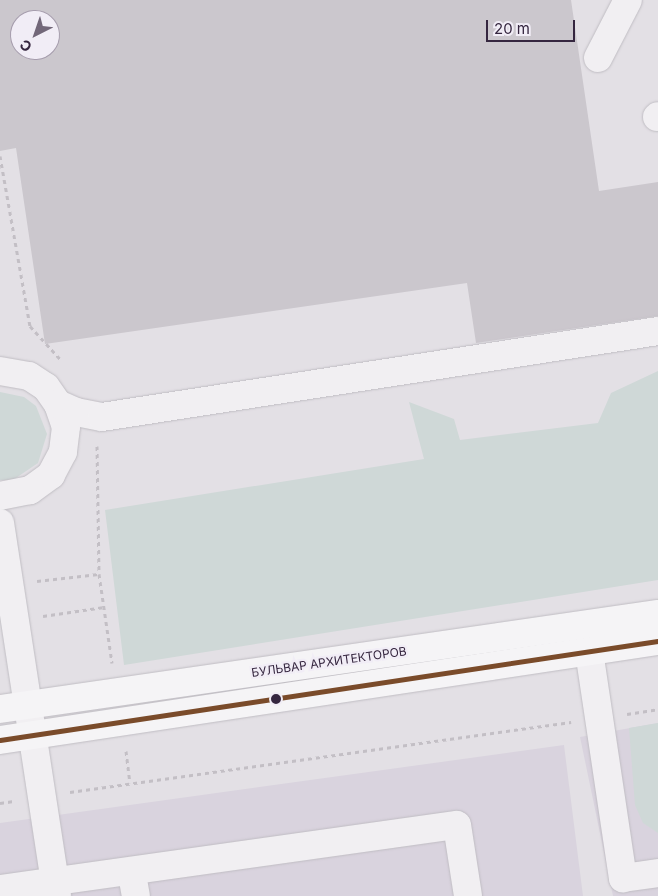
<!DOCTYPE html>
<meta charset="utf-8">
<style>
body{margin:0}
#map{position:relative;width:658px;height:896px;overflow:hidden;background:#e3e0e5;font-family:Inter,sans-serif}
div>[style]{position:absolute}
[style*='--x']{left:calc(var(--x)*1px);top:calc(var(--y)*1px);width:calc(var(--w)*1px);rotate:calc(var(--a)*1deg)}
.built>*{inset:0;background:#d9d3de}
.green>*{inset:0;background:#cfd8d7}
.building>*{inset:0;background:#cbc7cd}
.path>*{height:3px;margin-top:-1.5px;transform-origin:0;background:repeating-linear-gradient(90deg,#c3bfc5 0 4px,transparent 0 8px)}
.roads{filter:drop-shadow(0 0 1px #c0bdc3) drop-shadow(0 0 1px #c0bdc3)}
.minor>*{height:28px;margin:-14px;padding:0 14px;transform-origin:14px;border-radius:14px;background:#f1eff2}
.major>*{height:28px;margin:-14px;padding:0 14px;transform-origin:14px;border-radius:14px;background:#f5f4f6}
.bus-1>*{height:5px;margin:-2.5px;padding:0 2.5px;transform-origin:2.5px;border-radius:2.5px;background:#7a4b2a}
.dots>*{width:14px;height:14px;translate:-50% -50%;box-sizing:border-box;border:2px solid #f1edf6;border-radius:50%}
span{translate:-50% -50%;white-space:nowrap;text-align:center;line-height:1.15;-webkit-text-stroke:4.5px #f1edf6;paint-order:stroke}
.street-label{font-size:12px;color:#35263f}
.north{position:absolute;left:10px;top:10px;width:50px;height:50px;box-sizing:border-box;background:#f1edf6;border:1px solid #a69dad;border-radius:50%;rotate:221deg;font-size:14px;font-weight:700;line-height:20px;text-align:center;color:#35263f}
.north::after{content:'';display:block;margin:auto;width:18px;height:22px;background:#726779;clip-path:polygon(50% 0,100% 100%,50% 72%,0 100%)}
.scale{position:absolute;left:486px;top:20px;width:89px;height:22px;box-sizing:border-box;border:2px solid #35263f;border-top:0;padding-left:6px;font-size:15px;line-height:18px;white-space:nowrap;color:#35263f;-webkit-text-stroke:4px #f1edf6;paint-order:stroke}
</style>
<div id="map">
<div class="built">
<i style="clip-path:polygon(658px 723px,658px 896px,613px 896px,580px 737px)"></i>
<i style="clip-path:polygon(564px 745px,583px 896px,0 896px,0 823px)"></i>
</div>
<div class="green">
<i style="clip-path:polygon(658px 371px,658px 580px,124px 665px,105px 510px,424px 459px,409px 402px,454px 419px,460px 440px,598px 423px,611px 393px)"></i>
<i style="clip-path:polygon(0 392px,24px 397px,36px 406px,47px 434px,38px 463px,13px 480px,0 480px)"></i>
<i style="clip-path:polygon(658px 723px,658px 833px,643px 823px,635px 805px,629px 728px)"></i>
</div>
<div class="building">
<i style="clip-path:polygon(evenodd,0 0,571px 0,599px 191px,658px 182px,658px 316px,476px 343px,467px 283px,45px 344px,16px 148px,0 151px,0 0,20px 20px,50px 20px,50px 50px,20px 50px,20px 20px)"></i>
</div>
<div class="path">
<i style="--x:0;--y:156;--w:173;--a:80"></i>
<i style="--x:30;--y:326;--w:46;--a:47.6"></i>
<i style="--x:97;--y:446;--w:128;--a:89.1"></i>
<i style="--x:99;--y:574;--w:90;--a:81.7"></i>
<i style="--x:37;--y:581;--w:62;--a:-6.4"></i>
<i style="--x:43;--y:616;--w:62;--a:-8.4"></i>
<i style="--x:627;--y:714;--w:31;--a:-9"></i>
<i style="--x:126;--y:751;--w:32;--a:83"></i>
<i style="--x:70;--y:792;--w:506;--a:-7.95"></i>
<i style="--x:0;--y:803;--w:14;--a:-8"></i>
</div>
<div class="roads">
<div class="minor">
<i style="--x:598;--y:58;--w:65;--a:-62.7"></i>
<i style="--x:657;--y:117;--w:1;--a:-45"></i>
<i style="--x:0;--y:371;--w:29;--a:10"></i>
<i style="--x:29;--y:376;--w:20;--a:33"></i>
<i style="--x:46;--y:387;--w:21;--a:55"></i>
<i style="--x:58;--y:404;--w:24;--a:71"></i>
<i style="--x:66;--y:427;--w:25;--a:97"></i>
<i style="--x:63;--y:452;--w:26;--a:118"></i>
<i style="--x:51;--y:475;--w:26;--a:144"></i>
<i style="--x:30;--y:490;--w:31;--a:169"></i>
<i style="--x:58;--y:404;--w:20;--a:24"></i>
<i style="--x:76;--y:412;--w:26;--a:11"></i>
<i style="--x:102;--y:417;--w:563;--a:-8.79"></i>
<i style="--x:0;--y:523;--w:377;--a:81.3"></i>
<i style="--x:589;--y:651;--w:230;--a:81.5"></i>
<i style="--x:623;--y:878;--w:35;--a:-8"></i>
<i style="--x:132;--y:874;--w:22;--a:80"></i>
<i style="--x:0;--y:889;--w:461;--a:-8"></i>
<i style="--x:457;--y:825;--w:72;--a:81.2"></i>
</div>
<div class="major">
<i style="--x:0;--y:709;--w:665;--a:-8.22"></i>
<i style="--x:0;--y:740;--w:665;--a:-8.56"></i>
</div>
</div>
<div class="bus-1">
<i style="--x:0;--y:740;--w:665;--a:-8.56"></i>
</div>
<div class="dots">
<i style="left:276px;top:699px;background:#35263f"></i>
</div>
<div class="street-label">
<span style="left:329px;top:662px;rotate:-8deg">БУЛЬВАР АРХИТЕКТОРОВ</span>
</div>
<div class="north">С</div>
<div class="scale">20 m</div>
</div>
